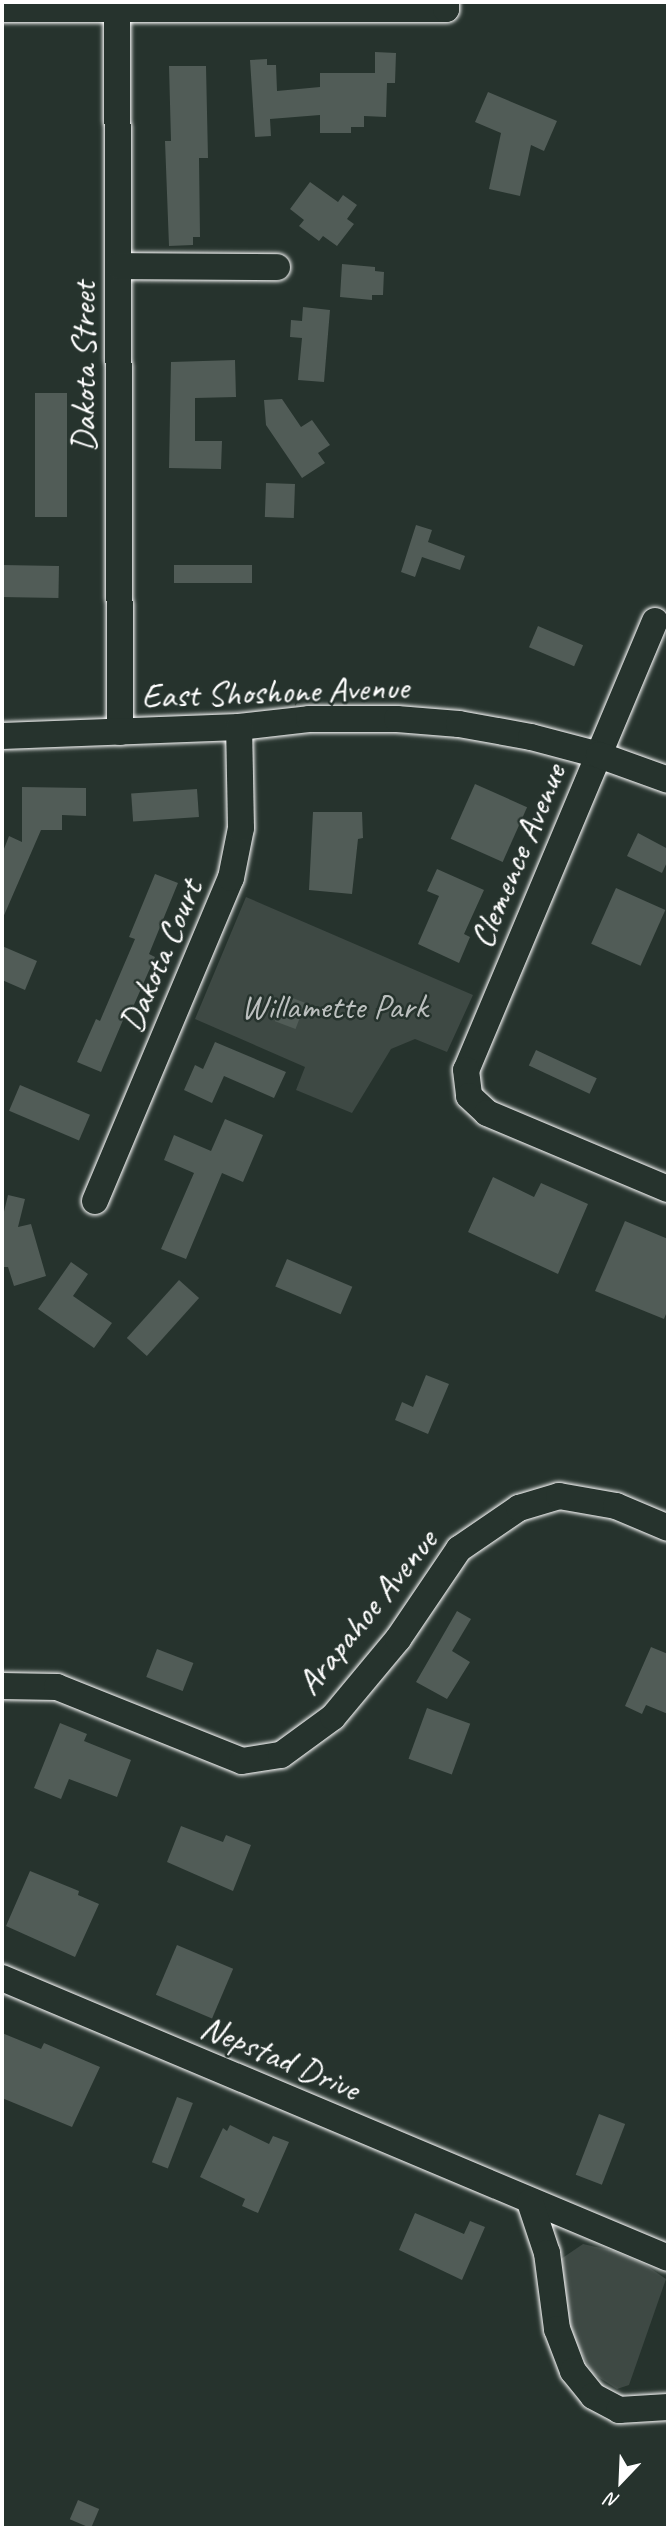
<!DOCTYPE html>
<style>
body{margin:0}
#map{position:relative;width:670px;height:2530px;overflow:hidden;background:#26332d;font-family:Caveat,sans-serif}
div>[style]{position:absolute}
[style*='--x']{left:calc(var(--x)*1px);top:calc(var(--y)*1px);width:calc(var(--w)*1px);rotate:calc(var(--a)*1deg)}
.green>*{inset:0;background:#3e4944}
.building>*{inset:0;background:#515c57;transform-origin:0 0}
.roads{filter:drop-shadow(0 0 2px #fff) drop-shadow(0 0 2px #fff)}
.minor>*{height:26px;margin:-13px;padding:0 13px;transform-origin:13px;border-radius:13px;background:#26332d}
span{translate:-50% -50%;white-space:nowrap;text-align:center;line-height:1.15;-webkit-text-stroke:5px #26332d;paint-order:stroke}
.street-label{font-size:35px;color:#fff}
.park-label{font-size:35px;color:#bbbfbe}
.frame{position:absolute;inset:0;border:4px solid #fff;pointer-events:none}
.north{position:absolute;left:586px;top:2446px;width:70px;height:70px;-webkit-text-stroke:5px #26332d;paint-order:stroke;rotate:203deg;font-size:19px;font-weight:700;line-height:28px;text-align:center;color:#fff}
.north::after{content:'';display:block;margin:auto;width:24px;height:32px;background:#fff;clip-path:polygon(50% 0,100% 100%,50% 72%,0 100%)}
</style>
<div id="map">
<div class="green">
<i style="clip-path:polygon(246px 897px,473px 995px,447px 1052px,415px 1039px,391px 1049px,352px 1113px,296px 1090px,305px 1067px,195px 1019px)"></i>
<i style="clip-path:polygon(583px 2244px,614px 2251px,644px 2264px,666px 2279px,629px 2385px,617px 2389px,592px 2373px,574px 2338px,562px 2300px,561px 2259px)"></i>
</div>
<div class="building">
<i style="clip-path:polygon(375px 52px,396px 53px,395px 83px,387px 83px,386px 117px,364px 116px,364px 127px,351px 127px,351px 133px,320px 133px,320px 115px,270px 119px,271px 136px,255px 137px,250px 60px,267px 59px,267px 65px,276px 65px,277px 91px,320px 87px,320px 73px,375px 73px)"></i>
<i style="clip-path:polygon(169px 66px,206px 66px,208px 158px,199px 158px,200px 237px,193px 237px,193px 245px,169px 246px,165px 141px,171px 141px)"></i>
<i style="clip-path:polygon(488px 92px,557px 121px,544px 151px,531px 145px,520px 196px,489px 189px,501px 133px,475px 122px)"></i>
<i style="clip-path:polygon(310px 182px,338px 202px,343px 195px,357px 205px,347px 219px,354px 224px,337px 246px,323px 236px,319px 241px,299px 226px,304px 220px,290px 209px)"></i>
<i style="clip-path:polygon(342px 264px,375px 267px,375px 271px,384px 272px,383px 295px,372px 295px,372px 300px,340px 297px)"></i>
<i style="clip-path:polygon(303px 307px,330px 310px,324px 382px,298px 380px,302px 338px,290px 337px,291px 320px,302px 321px)"></i>
<i style="clip-path:polygon(235px 360px,236px 397px,195px 398px,195px 441px,222px 441px,221px 469px,169px 468px,171px 362px)"></i>
<i style="left:35px;top:393px;width:32px;height:124px"></i>
<i style="clip-path:polygon(282px 399px,301px 427px,312px 420px,330px 445px,318px 453px,325px 463px,302px 478px,266px 425px,264px 400px)"></i>
<i style="left:266px;top:483px;width:29px;height:34px;rotate:2deg"></i>
<i style="clip-path:polygon(416px 525px,432px 530px,428px 542px,465px 556px,460px 570px,422px 557px,415px 577px,401px 572px)"></i>
<i style="left:2px;top:565px;width:57px;height:32px;rotate:1deg"></i>
<i style="left:174px;top:565px;width:78px;height:18px"></i>
<i style="left:538px;top:626px;width:49px;height:23px;rotate:23deg"></i>
<i style="left:475px;top:784px;width:57px;height:60px;rotate:24deg"></i>
<i style="clip-path:polygon(22px 787px,86px 788px,86px 816px,62px 815px,62px 830px,41px 830px,2px 920px,2px 854px,9px 836px,22px 842px)"></i>
<i style="left:197px;top:789px;width:28px;height:66px;rotate:86deg"></i>
<i style="clip-path:polygon(313px 812px,362px 812px,363px 838px,358px 839px,352px 894px,309px 890px)"></i>
<i style="clip-path:polygon(638px 833px,668px 849px,668px 860px,662px 873px,627px 856px)"></i>
<i style="clip-path:polygon(437px 869px,484px 890px,464px 934px,470px 937px,459px 963px,418px 944px,439px 896px,427px 891px)"></i>
<i style="clip-path:polygon(155px 874px,178px 883px,149px 954px,155px 957px,133px 1007px,129px 1006px,101px 1072px,77px 1062px,96px 1019px,100px 1021px,135px 939px,129px 937px)"></i>
<i style="left:616px;top:888px;width:54px;height:61px;rotate:24deg"></i>
<i style="clip-path:polygon(2px 946px,37px 961px,25px 990px,2px 980px)"></i>
<i style="left:285px;top:995px;width:22px;height:28px;rotate:21deg"></i>
<i style="clip-path:polygon(215px 1042px,286px 1072px,274px 1098px,224px 1076px,212px 1103px,184px 1090px,195px 1065px,203px 1069px)"></i>
<i style="left:536px;top:1050px;width:67px;height:17px;rotate:25deg"></i>
<i style="left:20px;top:1085px;width:76px;height:28px;rotate:23deg"></i>
<i style="clip-path:polygon(225px 1119px,263px 1135px,243px 1182px,222px 1173px,186px 1259px,161px 1249px,194px 1173px,164px 1160px,174px 1135px,211px 1151px)"></i>
<i style="clip-path:polygon(493px 1177px,534px 1197px,541px 1183px,588px 1204px,558px 1274px,468px 1232px)"></i>
<i style="clip-path:polygon(8px 1195px,25px 1199px,18px 1227px,31px 1224px,46px 1276px,14px 1286px,8px 1267px,2px 1267px,2px 1220px)"></i>
<i style="clip-path:polygon(625px 1221px,668px 1239px,668px 1309px,664px 1319px,595px 1291px)"></i>
<i style="left:287px;top:1259px;width:71px;height:30px;rotate:23deg"></i>
<i style="clip-path:polygon(71px 1262px,88px 1274px,73px 1296px,112px 1323px,94px 1348px,38px 1309px)"></i>
<i style="left:179px;top:1280px;width:27px;height:78px;rotate:42deg"></i>
<i style="clip-path:polygon(426px 1375px,449px 1384px,428px 1434px,395px 1420px,402px 1402px,413px 1407px)"></i>
<i style="clip-path:polygon(457px 1611px,471px 1619px,452px 1651px,470px 1662px,447px 1699px,416px 1682px)"></i>
<i style="clip-path:polygon(651px 1647px,668px 1654px,668px 1714px,646px 1705px,642px 1714px,625px 1706px)"></i>
<i style="left:157px;top:1649px;width:39px;height:30px;rotate:21deg"></i>
<i style="left:427px;top:1708px;width:46px;height:54px;rotate:20deg"></i>
<i style="clip-path:polygon(60px 1723px,87px 1734px,84px 1741px,131px 1760px,117px 1797px,69px 1779px,61px 1799px,34px 1788px)"></i>
<i style="clip-path:polygon(181px 1826px,223px 1842px,226px 1835px,251px 1845px,233px 1891px,167px 1862px)"></i>
<i style="clip-path:polygon(30px 1871px,79px 1891px,78px 1895px,99px 1904px,75px 1957px,6px 1926px)"></i>
<i style="left:177px;top:1945px;width:61px;height:54px;rotate:23deg"></i>
<i style="clip-path:polygon(2px 2033px,41px 2049px,44px 2043px,100px 2067px,72px 2127px,2px 2098px)"></i>
<i style="left:177px;top:2097px;width:17px;height:70px;rotate:21deg"></i>
<i style="left:599px;top:2114px;width:28px;height:65px;rotate:21deg"></i>
<i style="clip-path:polygon(230px 2125px,269px 2144px,273px 2136px,289px 2142px,258px 2213px,242px 2206px,245px 2199px,200px 2177px,223px 2128px,227px 2131px)"></i>
<i style="clip-path:polygon(415px 2213px,464px 2234px,470px 2221px,485px 2227px,462px 2280px,399px 2250px)"></i>
<i style="left:78px;top:2500px;width:23px;height:21px;rotate:23deg"></i>
</div>
<div class="roads">
<div class="minor">
<i style="--x:117;--y:2;--w:730;--a:89.76"></i>
<i style="--x:2;--y:9;--w:444;--a:0"></i>
<i style="--x:446;--y:9;--w:7;--a:-90"></i>
<i style="--x:119;--y:266;--w:158;--a:0.4"></i>
<i style="--x:655;--y:621;--w:487;--a:112.8"></i>
<i style="--x:466;--y:1070;--w:26;--a:83"></i>
<i style="--x:469;--y:1096;--w:25;--a:43"></i>
<i style="--x:487;--y:1113;--w:196;--a:22.8"></i>
<i style="--x:2;--y:736;--w:237;--a:-2.2"></i>
<i style="--x:239;--y:727;--w:70;--a:-6.5"></i>
<i style="--x:309;--y:719;--w:88;--a:0"></i>
<i style="--x:397;--y:719;--w:62;--a:4.6"></i>
<i style="--x:459;--y:724;--w:73;--a:10.2"></i>
<i style="--x:531;--y:737;--w:70;--a:14.8"></i>
<i style="--x:599;--y:755;--w:73;--a:19.9"></i>
<i style="--x:95;--y:1201;--w:350;--a:-67.2"></i>
<i style="--x:231;--y:878;--w:51;--a:-78.7"></i>
<i style="--x:241;--y:828;--w:101;--a:-91.1"></i>
<i style="--x:2;--y:1686;--w:55;--a:1"></i>
<i style="--x:57;--y:1687;--w:199;--a:21.8"></i>
<i style="--x:242;--y:1761;--w:39;--a:-9"></i>
<i style="--x:281;--y:1755;--w:64;--a:-36.2"></i>
<i style="--x:333;--y:1717;--w:102;--a:-50.2"></i>
<i style="--x:398;--y:1639;--w:109;--a:-55.9"></i>
<i style="--x:459;--y:1549;--w:73;--a:-34.3"></i>
<i style="--x:519;--y:1508;--w:42;--a:-16.7"></i>
<i style="--x:559;--y:1496;--w:58;--a:10"></i>
<i style="--x:616;--y:1506;--w:56;--a:22.9"></i>
<i style="--x:2;--y:1978;--w:722;--a:22.8"></i>
<i style="--x:530;--y:2202;--w:54;--a:71.6"></i>
<i style="--x:547;--y:2253;--w:77;--a:82.5"></i>
<i style="--x:557;--y:2329;--w:45;--a:69.1"></i>
<i style="--x:573;--y:2371;--w:32;--a:51"></i>
<i style="--x:593;--y:2396;--w:30;--a:28"></i>
<i style="--x:619;--y:2410;--w:49;--a:-3.5"></i>
</div>
</div>
<div class="street-label">
<span style="left:84px;top:367px;rotate:-90deg">Dakota Street</span>
<span style="left:275px;top:692px;rotate:-2deg">East Shoshone Avenue</span>
<span style="left:518px;top:856px;rotate:-67deg">Clemence Avenue</span>
<span style="left:161px;top:956px;rotate:-67deg">Dakota Court</span>
<span style="left:367px;top:1612px;rotate:-51deg">Arapahoe Avenue</span>
<span style="left:280px;top:2058px;rotate:23deg">Nepstad Drive</span>
</div>
<div class="park-label">
<span style="left:334px;top:1007px">Willamette Park</span>
</div>
<div class="frame"></div>
<div class="north">N</div>
</div>
